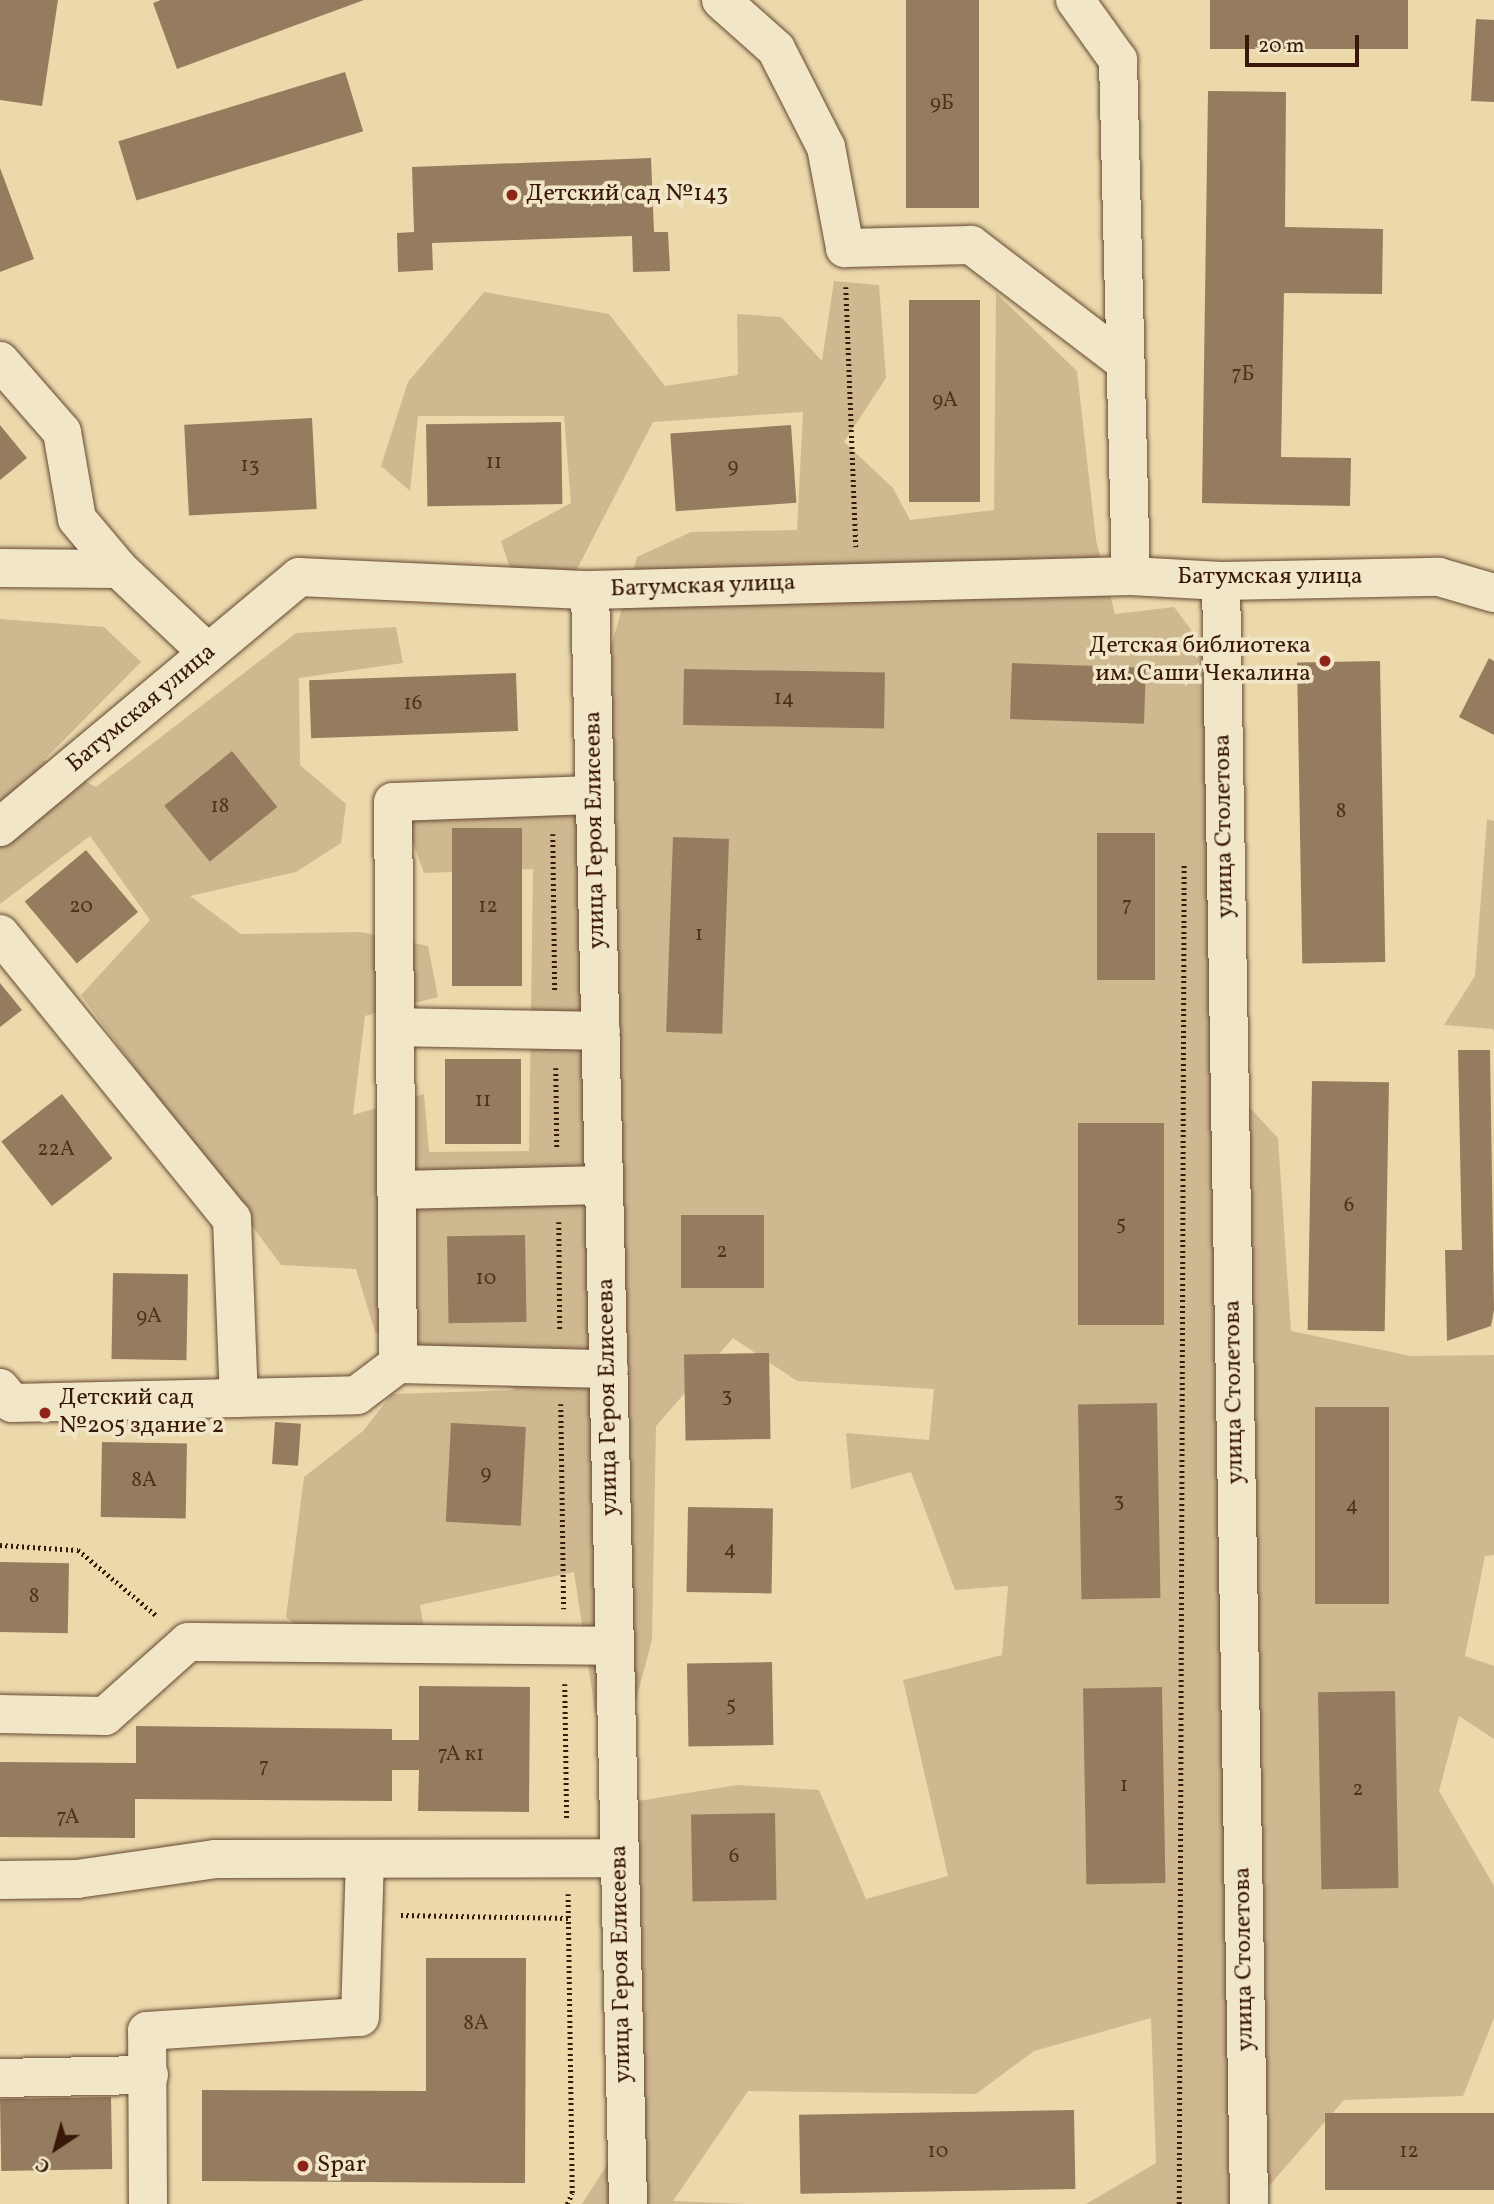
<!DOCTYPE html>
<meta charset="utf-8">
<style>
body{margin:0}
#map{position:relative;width:1494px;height:2204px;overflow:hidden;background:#ebd9ac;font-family:Vollkorn,serif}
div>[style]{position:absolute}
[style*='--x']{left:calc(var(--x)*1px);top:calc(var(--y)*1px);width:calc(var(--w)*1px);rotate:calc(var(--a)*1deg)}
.green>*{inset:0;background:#cdb890}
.building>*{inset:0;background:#967c5e;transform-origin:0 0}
.path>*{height:4.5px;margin-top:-2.25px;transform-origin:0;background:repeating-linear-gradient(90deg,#391709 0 2px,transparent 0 5.5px)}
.roads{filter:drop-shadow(0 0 2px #664832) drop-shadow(0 0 2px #664832)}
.minor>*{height:38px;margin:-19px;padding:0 19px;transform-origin:19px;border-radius:19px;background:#f2e6c9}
.dots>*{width:19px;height:19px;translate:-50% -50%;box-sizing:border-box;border:4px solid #f2e6c9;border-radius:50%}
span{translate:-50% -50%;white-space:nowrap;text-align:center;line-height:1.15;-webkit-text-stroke:7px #f2e6c9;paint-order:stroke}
.number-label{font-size:21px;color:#50301e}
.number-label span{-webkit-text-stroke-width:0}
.poi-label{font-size:24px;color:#391709}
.left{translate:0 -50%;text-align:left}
.right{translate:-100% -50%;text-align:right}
.street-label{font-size:24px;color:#391709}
.north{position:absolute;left:21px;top:2113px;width:70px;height:70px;-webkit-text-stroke:5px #f2e6c9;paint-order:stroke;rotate:216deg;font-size:19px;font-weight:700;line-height:28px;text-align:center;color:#391709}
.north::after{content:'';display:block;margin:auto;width:24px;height:32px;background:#391709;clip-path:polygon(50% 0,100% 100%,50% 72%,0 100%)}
.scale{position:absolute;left:1245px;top:35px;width:114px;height:32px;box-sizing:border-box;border:4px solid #391709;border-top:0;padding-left:9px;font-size:21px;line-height:24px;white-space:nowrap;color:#391709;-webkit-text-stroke:5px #f2e6c9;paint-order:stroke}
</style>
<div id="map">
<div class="green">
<i style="clip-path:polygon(834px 281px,879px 285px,886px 378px,844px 442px,893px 488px,910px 520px,994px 510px,996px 293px,1077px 371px,1096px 540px,1115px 614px,1174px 607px,1207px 651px,1214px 1069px,1278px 1138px,1291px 1331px,1411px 1356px,1494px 1355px,1494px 1555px,1485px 1556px,1465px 1656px,1494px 1666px,1494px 1739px,1459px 1716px,1439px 1791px,1494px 1886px,1494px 2018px,1463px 2096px,1344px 2100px,1253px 2204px,1086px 2204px,1156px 2163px,1151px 2018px,1034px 2051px,976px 2094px,748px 2091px,673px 2201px,747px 2204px,582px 2204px,635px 2121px,638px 1801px,737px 1785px,819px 1790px,866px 1899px,948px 1876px,903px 1680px,1002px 1655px,1008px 1586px,955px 1590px,911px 1472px,851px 1489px,846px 1433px,929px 1440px,934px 1389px,797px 1381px,733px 1338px,656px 1426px,652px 1640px,629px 1726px,595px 1711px,574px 1572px,420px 1605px,430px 1664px,337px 1657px,286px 1617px,304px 1477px,363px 1431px,392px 1394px,515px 1390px,375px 1332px,356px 1269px,281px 1265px,81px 995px,150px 920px,90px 836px,0 904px,0 619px,104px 627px,141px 662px,44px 760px,96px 787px,296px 633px,396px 627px,403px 663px,299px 678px,300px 765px,346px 804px,341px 843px,296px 872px,190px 896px,241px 934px,361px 932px,428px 946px,438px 997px,365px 1016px,353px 1115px,424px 1094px,429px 1152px,529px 1151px,533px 869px,424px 873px,403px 815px,544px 777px,604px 824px,605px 667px,637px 557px,691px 532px,797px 530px,803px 412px,653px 422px,576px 571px,512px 574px,501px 541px,571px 503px,564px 416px,418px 416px,410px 491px,381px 466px,408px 382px,484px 292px,609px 314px,665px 386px,738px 375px,737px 314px,781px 317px,822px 361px)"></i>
<i style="clip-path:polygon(1487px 819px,1494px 821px,1494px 1033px,1493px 1029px,1444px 1025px,1475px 976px)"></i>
</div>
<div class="building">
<i style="clip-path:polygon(0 0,58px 0,42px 106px,0 100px)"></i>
<i style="clip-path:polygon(161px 0,364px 0,177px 69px,153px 3px)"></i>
<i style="left:906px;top:0;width:73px;height:208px"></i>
<i style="left:1210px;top:0;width:198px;height:49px"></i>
<i style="clip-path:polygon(1476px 19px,1494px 20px,1494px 102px,1471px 101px)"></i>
<i style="left:345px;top:72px;width:62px;height:237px;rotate:73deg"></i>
<i style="clip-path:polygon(1208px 91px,1286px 92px,1285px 227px,1383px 229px,1382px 294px,1284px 293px,1281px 457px,1351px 458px,1350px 506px,1202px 503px)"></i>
<i style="clip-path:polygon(651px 158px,654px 232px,668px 232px,670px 271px,633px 272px,632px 236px,432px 243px,433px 270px,398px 272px,397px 233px,414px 232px,412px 167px)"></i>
<i style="clip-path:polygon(0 168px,34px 259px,0 272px)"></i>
<i style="left:909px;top:300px;width:71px;height:202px"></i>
<i style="left:312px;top:418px;width:91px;height:128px;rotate:87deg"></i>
<i style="left:561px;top:422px;width:82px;height:135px;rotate:89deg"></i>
<i style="clip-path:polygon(0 425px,27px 458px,0 480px)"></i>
<i style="left:791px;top:425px;width:78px;height:121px;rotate:86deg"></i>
<i style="clip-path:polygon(1489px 658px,1494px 661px,1494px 735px,1459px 717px)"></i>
<i style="left:1380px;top:661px;width:301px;height:83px;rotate:89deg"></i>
<i style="left:1012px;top:663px;width:134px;height:56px;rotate:2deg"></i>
<i style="left:684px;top:669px;width:201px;height:56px;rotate:1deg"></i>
<i style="left:516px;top:673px;width:58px;height:207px;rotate:88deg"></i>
<i style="left:232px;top:751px;width:72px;height:87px;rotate:51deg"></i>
<i style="left:522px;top:828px;width:158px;height:70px;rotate:90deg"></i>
<i style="left:1097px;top:833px;width:58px;height:147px"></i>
<i style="left:673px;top:837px;width:56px;height:195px;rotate:2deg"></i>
<i style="left:86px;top:850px;width:81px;height:80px;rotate:50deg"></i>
<i style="clip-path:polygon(0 983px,22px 1010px,0 1027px)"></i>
<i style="clip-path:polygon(1458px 1050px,1490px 1050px,1494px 1310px,1491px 1326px,1447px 1341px,1445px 1250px,1462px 1250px)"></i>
<i style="left:445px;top:1059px;width:76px;height:85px"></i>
<i style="left:1312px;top:1081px;width:77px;height:249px;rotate:1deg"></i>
<i style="left:62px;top:1094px;width:82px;height:77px;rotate:52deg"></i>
<i style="left:1078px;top:1123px;width:86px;height:202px"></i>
<i style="left:681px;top:1215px;width:83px;height:73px"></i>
<i style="left:525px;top:1235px;width:87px;height:78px;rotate:89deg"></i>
<i style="left:113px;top:1273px;width:75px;height:86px;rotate:1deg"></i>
<i style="left:769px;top:1353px;width:86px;height:85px;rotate:89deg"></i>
<i style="left:1157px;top:1403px;width:195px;height:79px;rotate:89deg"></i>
<i style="left:1315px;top:1407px;width:74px;height:197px"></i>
<i style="left:275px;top:1422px;width:26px;height:42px;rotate:4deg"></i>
<i style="left:451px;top:1423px;width:75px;height:99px;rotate:3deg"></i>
<i style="left:102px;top:1442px;width:85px;height:75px;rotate:1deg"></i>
<i style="left:688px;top:1507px;width:85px;height:85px;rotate:1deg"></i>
<i style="left:0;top:1562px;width:69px;height:70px;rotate:1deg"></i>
<i style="left:772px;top:1662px;width:83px;height:85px;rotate:89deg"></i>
<i style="clip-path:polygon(419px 1686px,530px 1687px,529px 1812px,418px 1811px,419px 1770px,392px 1770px,392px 1801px,135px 1799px,135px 1838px,0 1837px,0 1762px,136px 1763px,136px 1726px,392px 1729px,392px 1740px,419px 1740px)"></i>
<i style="left:1162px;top:1687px;width:196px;height:79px;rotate:89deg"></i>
<i style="left:1395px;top:1691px;width:197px;height:77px;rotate:89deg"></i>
<i style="left:775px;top:1813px;width:87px;height:84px;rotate:89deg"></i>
<i style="clip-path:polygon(426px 1958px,526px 1958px,525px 2183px,202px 2181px,202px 2090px,426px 2091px)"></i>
<i style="left:111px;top:2097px;width:72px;height:111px;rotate:89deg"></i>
<i style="left:1074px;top:2110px;width:79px;height:275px;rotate:89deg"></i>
<i style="left:1325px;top:2113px;width:169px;height:77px"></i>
</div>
<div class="path">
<i style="--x:846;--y:287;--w:260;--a:87.8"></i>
<i style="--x:553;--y:834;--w:159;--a:89.3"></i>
<i style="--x:556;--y:1068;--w:79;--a:89.3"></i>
<i style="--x:559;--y:1222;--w:107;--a:89.5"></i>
<i style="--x:561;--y:1404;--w:205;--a:89.2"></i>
<i style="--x:0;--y:1545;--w:78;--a:3.7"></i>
<i style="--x:78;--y:1550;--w:104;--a:39.9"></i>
<i style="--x:565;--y:1684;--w:135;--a:89.2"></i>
<i style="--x:401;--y:1915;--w:167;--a:1"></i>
<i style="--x:567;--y:2204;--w:12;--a:-66"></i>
<i style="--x:572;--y:2193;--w:299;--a:-90.8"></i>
<i style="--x:1179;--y:2204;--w:1340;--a:-89.79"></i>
</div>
<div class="roads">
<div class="minor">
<i style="--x:721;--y:0;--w:74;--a:41.7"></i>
<i style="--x:776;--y:49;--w:110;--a:63"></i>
<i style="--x:826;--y:147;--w:103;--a:79.3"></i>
<i style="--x:845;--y:248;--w:126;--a:-1.4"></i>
<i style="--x:971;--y:245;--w:191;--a:37.3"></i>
<i style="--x:1075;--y:0;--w:74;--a:54.4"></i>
<i style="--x:1118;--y:60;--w:516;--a:88.56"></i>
<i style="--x:0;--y:361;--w:94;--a:48.9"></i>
<i style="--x:62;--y:432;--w:88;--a:80.2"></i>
<i style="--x:77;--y:519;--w:65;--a:50"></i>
<i style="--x:119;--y:569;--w:122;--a:43.3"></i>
<i style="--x:0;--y:568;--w:119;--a:0.5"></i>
<i style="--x:1221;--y:581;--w:1623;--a:89.01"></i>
<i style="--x:590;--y:590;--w:1614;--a:88.65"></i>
<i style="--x:595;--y:795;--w:202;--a:178"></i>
<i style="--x:393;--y:802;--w:562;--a:89.49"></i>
<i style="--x:398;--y:1364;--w:211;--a:1.4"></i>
<i style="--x:0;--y:827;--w:390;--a:-39.9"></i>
<i style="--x:299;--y:577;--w:291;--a:2.6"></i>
<i style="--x:590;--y:590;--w:541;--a:-1.48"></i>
<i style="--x:1131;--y:576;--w:90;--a:3.2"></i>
<i style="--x:1221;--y:581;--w:218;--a:-1.1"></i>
<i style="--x:1439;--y:577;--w:57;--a:16.2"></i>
<i style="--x:0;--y:934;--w:367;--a:50.9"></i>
<i style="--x:232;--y:1219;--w:179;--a:87.8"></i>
<i style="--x:395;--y:1027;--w:206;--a:1.1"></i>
<i style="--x:397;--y:1190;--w:207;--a:-1.4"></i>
<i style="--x:0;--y:1388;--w:19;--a:51"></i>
<i style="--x:12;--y:1403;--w:345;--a:-1.3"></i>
<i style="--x:357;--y:1395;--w:51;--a:-37.1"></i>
<i style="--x:0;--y:1714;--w:105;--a:1.1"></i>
<i style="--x:105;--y:1716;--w:111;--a:-41.7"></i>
<i style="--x:188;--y:1642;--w:427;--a:0.5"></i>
<i style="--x:0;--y:1880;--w:77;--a:-0.7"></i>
<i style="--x:77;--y:1879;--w:139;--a:-8.2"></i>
<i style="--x:215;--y:1859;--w:405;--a:-0.1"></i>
<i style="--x:0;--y:2078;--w:149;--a:-1.2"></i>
<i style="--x:148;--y:2204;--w:173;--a:-90.3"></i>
<i style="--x:147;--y:2031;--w:213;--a:-3.8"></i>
<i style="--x:360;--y:2017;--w:158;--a:-88.2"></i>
</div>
</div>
<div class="dots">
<i style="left:512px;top:195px;background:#8f2418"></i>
<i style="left:1325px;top:661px;background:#8f2418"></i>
<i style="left:45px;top:1413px;background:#8f2418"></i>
<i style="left:303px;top:2166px;background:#8f2418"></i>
</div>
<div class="number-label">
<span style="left:942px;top:104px">9Б</span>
<span style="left:1243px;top:375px">7Б</span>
<span style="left:945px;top:401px">9А</span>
<span style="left:494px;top:463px">11</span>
<span style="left:250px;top:466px">13</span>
<span style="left:733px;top:467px">9</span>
<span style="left:784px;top:699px">14</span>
<span style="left:413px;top:704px">16</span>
<span style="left:220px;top:807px">18</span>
<span style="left:1341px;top:812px">8</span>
<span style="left:1127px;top:906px">7</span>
<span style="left:81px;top:907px">20</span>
<span style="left:488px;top:907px">12</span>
<span style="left:699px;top:935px">1</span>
<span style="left:483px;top:1101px">11</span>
<span style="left:56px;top:1150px">22А</span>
<span style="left:1349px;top:1206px">6</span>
<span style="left:1121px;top:1224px">5</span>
<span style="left:722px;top:1252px">2</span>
<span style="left:486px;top:1279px">10</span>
<span style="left:149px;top:1317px">9А</span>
<span style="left:727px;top:1396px">3</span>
<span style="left:486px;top:1474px">9</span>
<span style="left:144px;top:1481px">8А</span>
<span style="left:1119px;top:1501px">3</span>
<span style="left:1352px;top:1506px">4</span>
<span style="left:730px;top:1550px">4</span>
<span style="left:34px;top:1597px">8</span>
<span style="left:731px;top:1705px">5</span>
<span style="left:461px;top:1755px">7А к1</span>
<span style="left:264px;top:1767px">7</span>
<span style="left:1124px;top:1786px">1</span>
<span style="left:1358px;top:1790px">2</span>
<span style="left:68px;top:1818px">7А</span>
<span style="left:734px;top:1857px">6</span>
<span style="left:476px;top:2024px">8А</span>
<span style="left:938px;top:2152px">10</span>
<span style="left:1409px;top:2152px">12</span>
</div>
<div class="poi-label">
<span class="left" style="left:526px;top:195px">Детский сад №143</span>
<span class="right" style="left:1311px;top:661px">Детская библиотека<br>им. Саши Чекалина</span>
<span class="left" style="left:59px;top:1413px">Детский сад<br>№205 здание 2</span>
<span class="left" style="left:317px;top:2166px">Spar</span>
</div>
<div class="street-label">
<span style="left:1270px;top:578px">Батумская улица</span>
<span style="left:703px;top:587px;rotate:-2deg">Батумская улица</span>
<span style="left:142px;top:709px;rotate:-40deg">Батумская улица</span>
<span style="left:1225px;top:826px;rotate:-91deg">улица Столетова</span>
<span style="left:596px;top:830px;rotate:-91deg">улица Героя Елисеева</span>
<span style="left:1235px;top:1392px;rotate:-91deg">улица Столетова</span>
<span style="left:609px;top:1397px;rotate:-91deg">улица Героя Елисеева</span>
<span style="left:1245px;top:1959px;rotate:-91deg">улица Столетова</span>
<span style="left:622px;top:1964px;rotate:-91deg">улица Героя Елисеева</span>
</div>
<div class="north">С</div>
<div class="scale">20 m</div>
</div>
